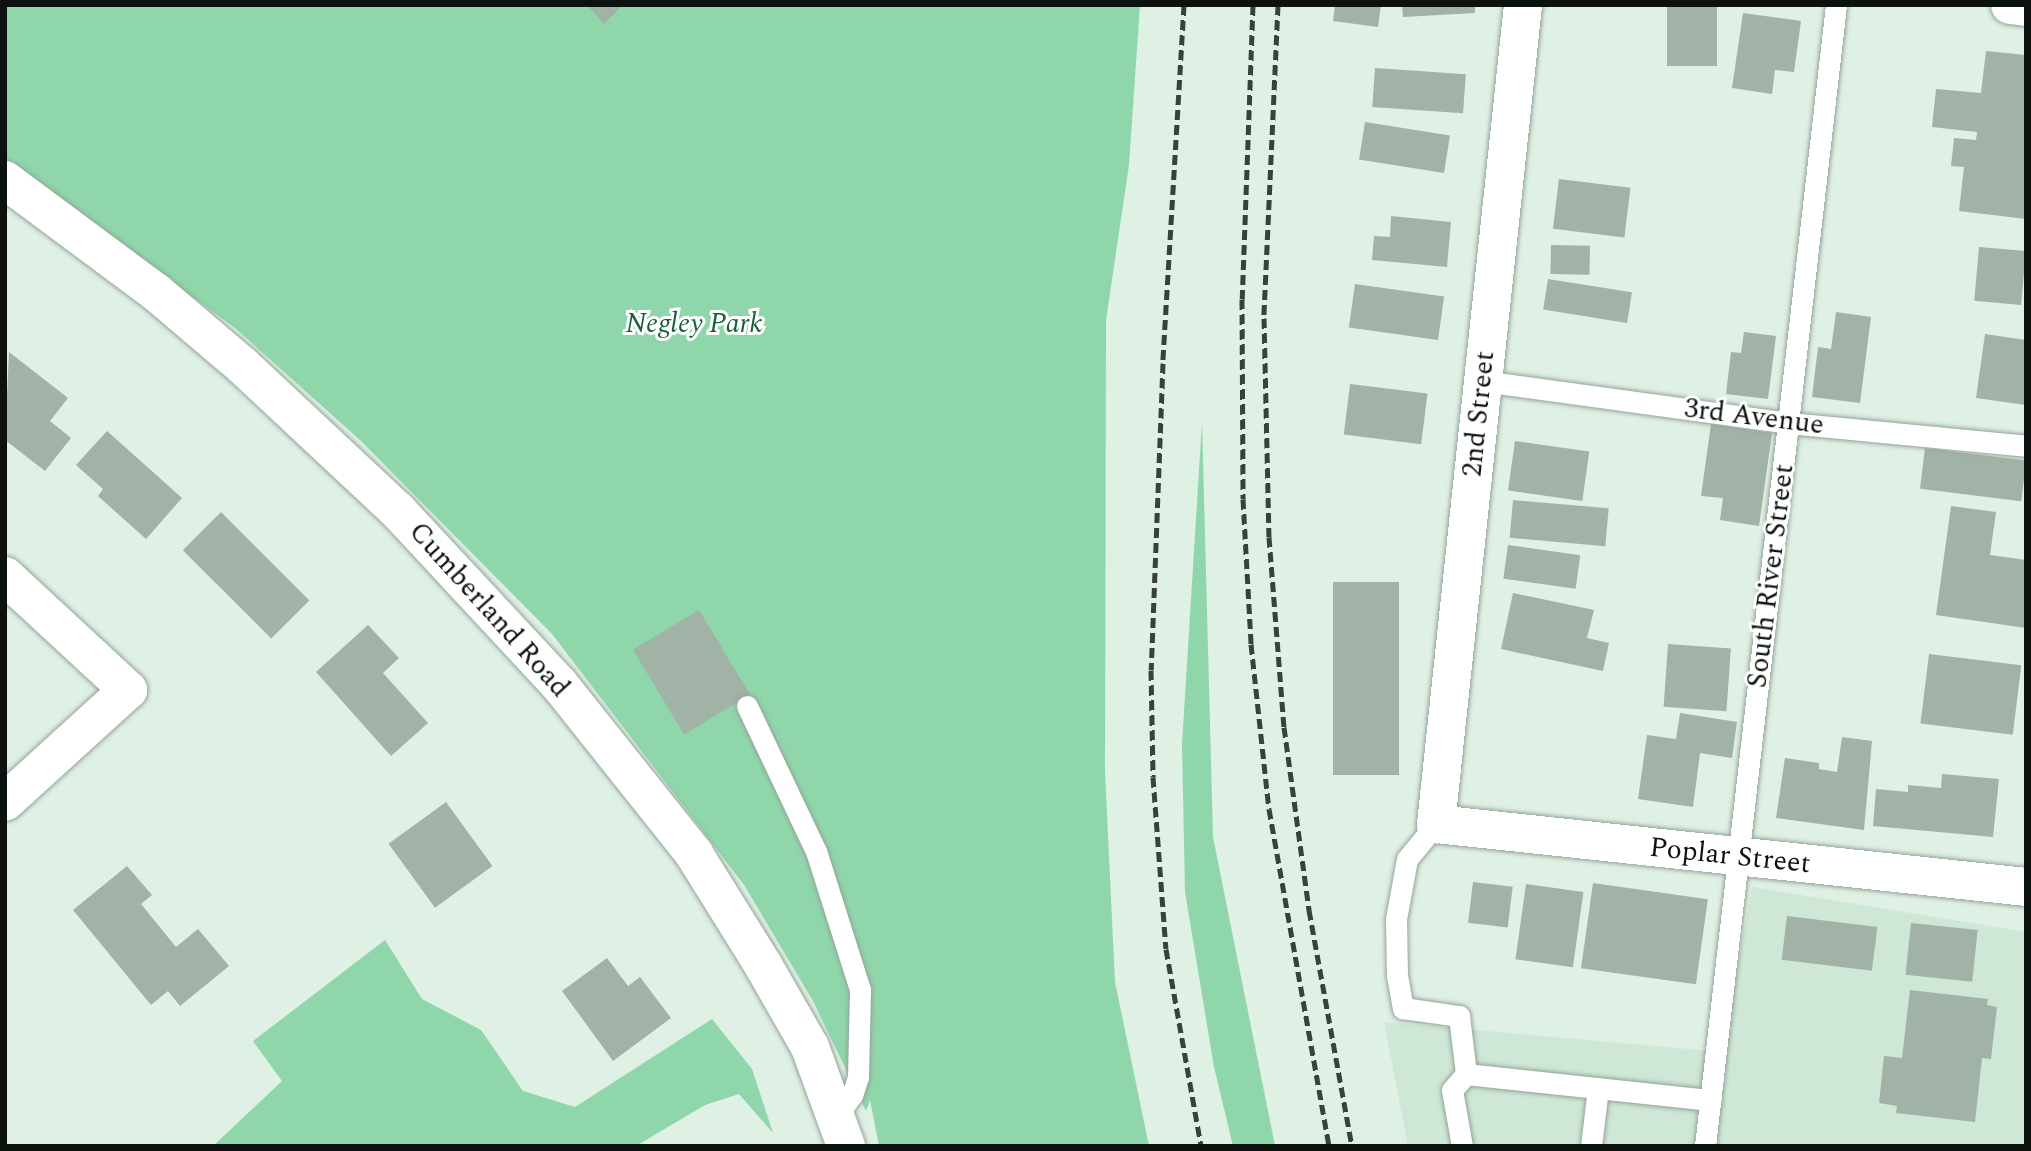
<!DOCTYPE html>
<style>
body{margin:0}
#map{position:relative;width:2031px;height:1151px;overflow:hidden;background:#dff0e4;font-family:Spectral,serif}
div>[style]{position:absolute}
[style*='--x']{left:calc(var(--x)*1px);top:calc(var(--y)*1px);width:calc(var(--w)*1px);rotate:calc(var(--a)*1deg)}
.built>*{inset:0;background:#cee7d6}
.green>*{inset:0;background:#8fd7aa}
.building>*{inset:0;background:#a1b2a6;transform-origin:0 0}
.roads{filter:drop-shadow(0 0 2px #93a499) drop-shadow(0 0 2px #93a499)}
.service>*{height:21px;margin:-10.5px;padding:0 10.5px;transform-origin:10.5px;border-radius:10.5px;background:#fff}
.minor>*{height:38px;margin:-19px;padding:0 19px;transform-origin:19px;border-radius:19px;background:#fff}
.rail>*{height:5px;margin-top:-2.5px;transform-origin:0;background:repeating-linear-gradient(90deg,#39413b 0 10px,transparent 0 15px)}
span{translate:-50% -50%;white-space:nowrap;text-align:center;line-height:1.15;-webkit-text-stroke:6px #fff;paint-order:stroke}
.park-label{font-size:28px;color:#19613b;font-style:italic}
.street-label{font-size:28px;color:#0c120e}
.frame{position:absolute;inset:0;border:7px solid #0c120e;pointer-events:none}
</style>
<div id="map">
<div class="built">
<i style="clip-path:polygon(1752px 887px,2026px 932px,2026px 1146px,1408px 1146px,1384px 1022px,1723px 1052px)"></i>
</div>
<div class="green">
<i style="clip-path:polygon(5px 5px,1140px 5px,1129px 165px,1106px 320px,1105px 772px,1115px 982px,1149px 1146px,879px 1146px,870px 1100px,866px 1111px,813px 1001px,744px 885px,552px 634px,361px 441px,235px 328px,5px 159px)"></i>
<i style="clip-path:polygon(1202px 422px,1213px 837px,1275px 1146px,1233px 1146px,1214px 1067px,1185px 892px,1182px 744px)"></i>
<i style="clip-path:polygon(385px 940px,422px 999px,481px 1030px,523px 1091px,575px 1107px,712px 1019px,752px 1069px,773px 1133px,739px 1094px,705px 1105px,636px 1146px,213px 1146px,282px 1081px,253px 1041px)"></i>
</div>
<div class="building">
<i style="clip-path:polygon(587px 5px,623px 5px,604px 24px)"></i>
<i style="clip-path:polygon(1335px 5px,1381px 5px,1378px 27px,1333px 21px)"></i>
<i style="clip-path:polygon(1402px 5px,1475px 5px,1475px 13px,1403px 17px)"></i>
<i style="left:1667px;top:5px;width:50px;height:61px"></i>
<i style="clip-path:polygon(1743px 13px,1801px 21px,1794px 72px,1775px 70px,1772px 94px,1732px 88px)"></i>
<i style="clip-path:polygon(1986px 51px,2026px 55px,2026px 219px,1959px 211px,1964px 167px,1951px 166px,1954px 138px,1976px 140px,1977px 132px,1932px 127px,1936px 89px,1981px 93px)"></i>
<i style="left:1375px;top:68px;width:91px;height:39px;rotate:4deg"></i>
<i style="left:1365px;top:122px;width:86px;height:38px;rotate:9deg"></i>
<i style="left:1559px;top:179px;width:72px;height:50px;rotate:7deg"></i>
<i style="clip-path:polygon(1391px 216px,1451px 222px,1447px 267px,1372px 260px,1374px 236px,1390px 237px)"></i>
<i style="left:1551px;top:245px;width:39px;height:29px;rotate:1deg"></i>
<i style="left:1979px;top:247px;width:47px;height:54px;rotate:5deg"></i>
<i style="left:1548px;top:279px;width:85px;height:31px;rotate:9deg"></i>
<i style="left:1355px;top:284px;width:90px;height:44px;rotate:8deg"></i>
<i style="clip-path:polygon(1836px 312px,1871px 317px,1860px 403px,1812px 397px,1818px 347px,1831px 349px)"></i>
<i style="clip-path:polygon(1744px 332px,1776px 336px,1768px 399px,1726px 394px,1731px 352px,1741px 353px)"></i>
<i style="clip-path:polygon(1985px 334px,2026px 340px,2026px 405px,1976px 398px)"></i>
<i style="clip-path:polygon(9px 352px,68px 398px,50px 421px,71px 438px,45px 471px,5px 440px)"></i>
<i style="left:1350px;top:384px;width:78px;height:51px;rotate:7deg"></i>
<i style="clip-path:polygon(1711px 424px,1772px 433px,1759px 526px,1720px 520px,1723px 498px,1701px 496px)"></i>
<i style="clip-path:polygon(107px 431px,182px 498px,146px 539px,98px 496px,103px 489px,76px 465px)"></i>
<i style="left:1515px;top:441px;width:75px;height:50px;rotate:8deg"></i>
<i style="left:1925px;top:448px;width:102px;height:41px;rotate:7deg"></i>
<i style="left:1513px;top:500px;width:96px;height:38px;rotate:5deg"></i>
<i style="clip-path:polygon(1951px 506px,1996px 512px,1990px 555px,2026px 560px,2026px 628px,1936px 615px)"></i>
<i style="left:221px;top:512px;width:125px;height:54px;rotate:45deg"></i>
<i style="left:1508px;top:545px;width:73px;height:34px;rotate:8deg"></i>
<i style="left:1333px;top:582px;width:66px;height:193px"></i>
<i style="clip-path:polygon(1513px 593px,1594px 610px,1587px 638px,1609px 643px,1603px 671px,1501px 649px)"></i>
<i style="left:699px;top:610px;width:99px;height:77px;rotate:59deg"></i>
<i style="clip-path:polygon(368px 625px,399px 658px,383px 673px,428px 723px,391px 756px,316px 672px)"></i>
<i style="left:1668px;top:644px;width:63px;height:63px;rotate:4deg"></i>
<i style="left:1929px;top:654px;width:93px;height:70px;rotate:7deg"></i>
<i style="clip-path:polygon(1680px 713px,1737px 722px,1732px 758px,1700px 753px,1693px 807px,1638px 799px,1647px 735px,1676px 739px)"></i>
<i style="clip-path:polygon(1842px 737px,1872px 741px,1864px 830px,1776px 818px,1785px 758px,1819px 763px,1819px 769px,1837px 772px)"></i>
<i style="clip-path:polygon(1942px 774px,1999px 779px,1993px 837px,1873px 826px,1876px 789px,1908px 792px,1908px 785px,1941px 788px)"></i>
<i style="left:446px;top:802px;width:79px;height:71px;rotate:54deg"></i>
<i style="clip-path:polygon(127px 866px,152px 895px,141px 904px,176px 947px,198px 929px,229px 966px,180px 1006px,168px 991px,151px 1005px,73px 910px)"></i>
<i style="left:1473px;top:882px;width:40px;height:41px;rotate:7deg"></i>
<i style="left:1593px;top:883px;width:116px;height:86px;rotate:8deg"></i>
<i style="left:1526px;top:884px;width:58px;height:76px;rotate:8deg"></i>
<i style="left:1787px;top:916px;width:91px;height:44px;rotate:7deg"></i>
<i style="left:1911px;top:923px;width:67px;height:52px;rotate:6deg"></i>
<i style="clip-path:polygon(607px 958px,628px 986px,640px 977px,671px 1018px,613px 1061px,562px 991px)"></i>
<i style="clip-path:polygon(1910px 990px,1988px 999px,1987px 1005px,1997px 1007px,1991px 1059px,1982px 1058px,1975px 1122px,1896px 1113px,1897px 1106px,1879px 1103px,1884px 1056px,1902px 1058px)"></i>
</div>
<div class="roads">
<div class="service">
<i style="--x:1483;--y:381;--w:309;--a:7.8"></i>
<i style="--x:1789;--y:423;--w:238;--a:5.5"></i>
<i style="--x:747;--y:706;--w:161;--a:64.6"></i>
<i style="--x:816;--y:851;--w:146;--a:72.4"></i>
<i style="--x:860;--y:990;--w:87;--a:91.3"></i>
<i style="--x:858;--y:1077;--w:19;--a:108"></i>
<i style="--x:852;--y:1095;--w:25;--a:127"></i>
<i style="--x:1436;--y:824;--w:45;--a:129.6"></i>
<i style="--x:1407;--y:859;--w:61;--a:100.4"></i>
<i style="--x:1396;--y:919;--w:56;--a:89"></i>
<i style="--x:1397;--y:975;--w:34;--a:80"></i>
<i style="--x:1403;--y:1008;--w:57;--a:8.1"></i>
<i style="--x:1459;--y:1016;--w:58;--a:83.1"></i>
<i style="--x:1466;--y:1074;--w:21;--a:131"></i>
<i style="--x:1452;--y:1090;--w:57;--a:79.9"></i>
<i style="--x:1466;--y:1074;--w:246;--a:6.1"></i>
<i style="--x:1591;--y:1146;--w:58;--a:-83.1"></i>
<i style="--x:1705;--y:1146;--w:1148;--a:-83.45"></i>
</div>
<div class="minor">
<i style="--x:1523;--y:5;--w:824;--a:96.06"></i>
<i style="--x:1436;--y:824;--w:593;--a:6.09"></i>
<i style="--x:2010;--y:5;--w:16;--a:7"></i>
<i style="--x:5;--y:180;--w:188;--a:36.6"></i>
<i style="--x:156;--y:292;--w:114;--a:40.4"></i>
<i style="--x:243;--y:366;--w:212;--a:43.1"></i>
<i style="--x:398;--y:511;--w:236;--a:47.1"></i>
<i style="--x:559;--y:684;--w:217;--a:51.5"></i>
<i style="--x:694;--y:854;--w:131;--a:58.1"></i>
<i style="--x:763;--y:965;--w:95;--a:60.2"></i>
<i style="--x:810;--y:1047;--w:105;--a:70"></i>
<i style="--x:5;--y:576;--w:168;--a:42.8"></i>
<i style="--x:128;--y:690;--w:166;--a:137.7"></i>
</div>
</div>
<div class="rail">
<i style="--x:1184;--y:5;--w:359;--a:93.4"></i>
<i style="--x:1163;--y:363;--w:307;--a:92.2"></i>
<i style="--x:1151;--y:670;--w:107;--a:88.9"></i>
<i style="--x:1153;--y:777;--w:172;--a:85.7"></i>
<i style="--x:1166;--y:949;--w:200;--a:79.9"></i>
<i style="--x:1253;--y:5;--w:294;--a:92.1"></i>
<i style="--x:1242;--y:299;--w:200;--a:89.7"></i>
<i style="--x:1243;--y:499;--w:145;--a:86.8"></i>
<i style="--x:1251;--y:644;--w:166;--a:83.8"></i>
<i style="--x:1269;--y:809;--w:342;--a:79.9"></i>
<i style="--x:1278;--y:5;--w:313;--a:92.6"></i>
<i style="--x:1264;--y:318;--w:219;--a:88.7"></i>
<i style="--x:1269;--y:537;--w:191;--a:85.5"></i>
<i style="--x:1284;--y:727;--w:185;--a:82.2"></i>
<i style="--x:1309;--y:910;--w:240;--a:79.7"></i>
</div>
<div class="park-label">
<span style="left:694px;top:324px">Negley Park</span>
</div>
<div class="street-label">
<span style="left:1479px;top:414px;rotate:-84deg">2nd Street</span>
<span style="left:1754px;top:417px;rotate:7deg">3rd Avenue</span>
<span style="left:1771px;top:576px;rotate:-83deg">South River Street</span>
<span style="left:489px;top:610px;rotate:48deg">Cumberland Road</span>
<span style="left:1730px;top:856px;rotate:6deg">Poplar Street</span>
</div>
<div class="frame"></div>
</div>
